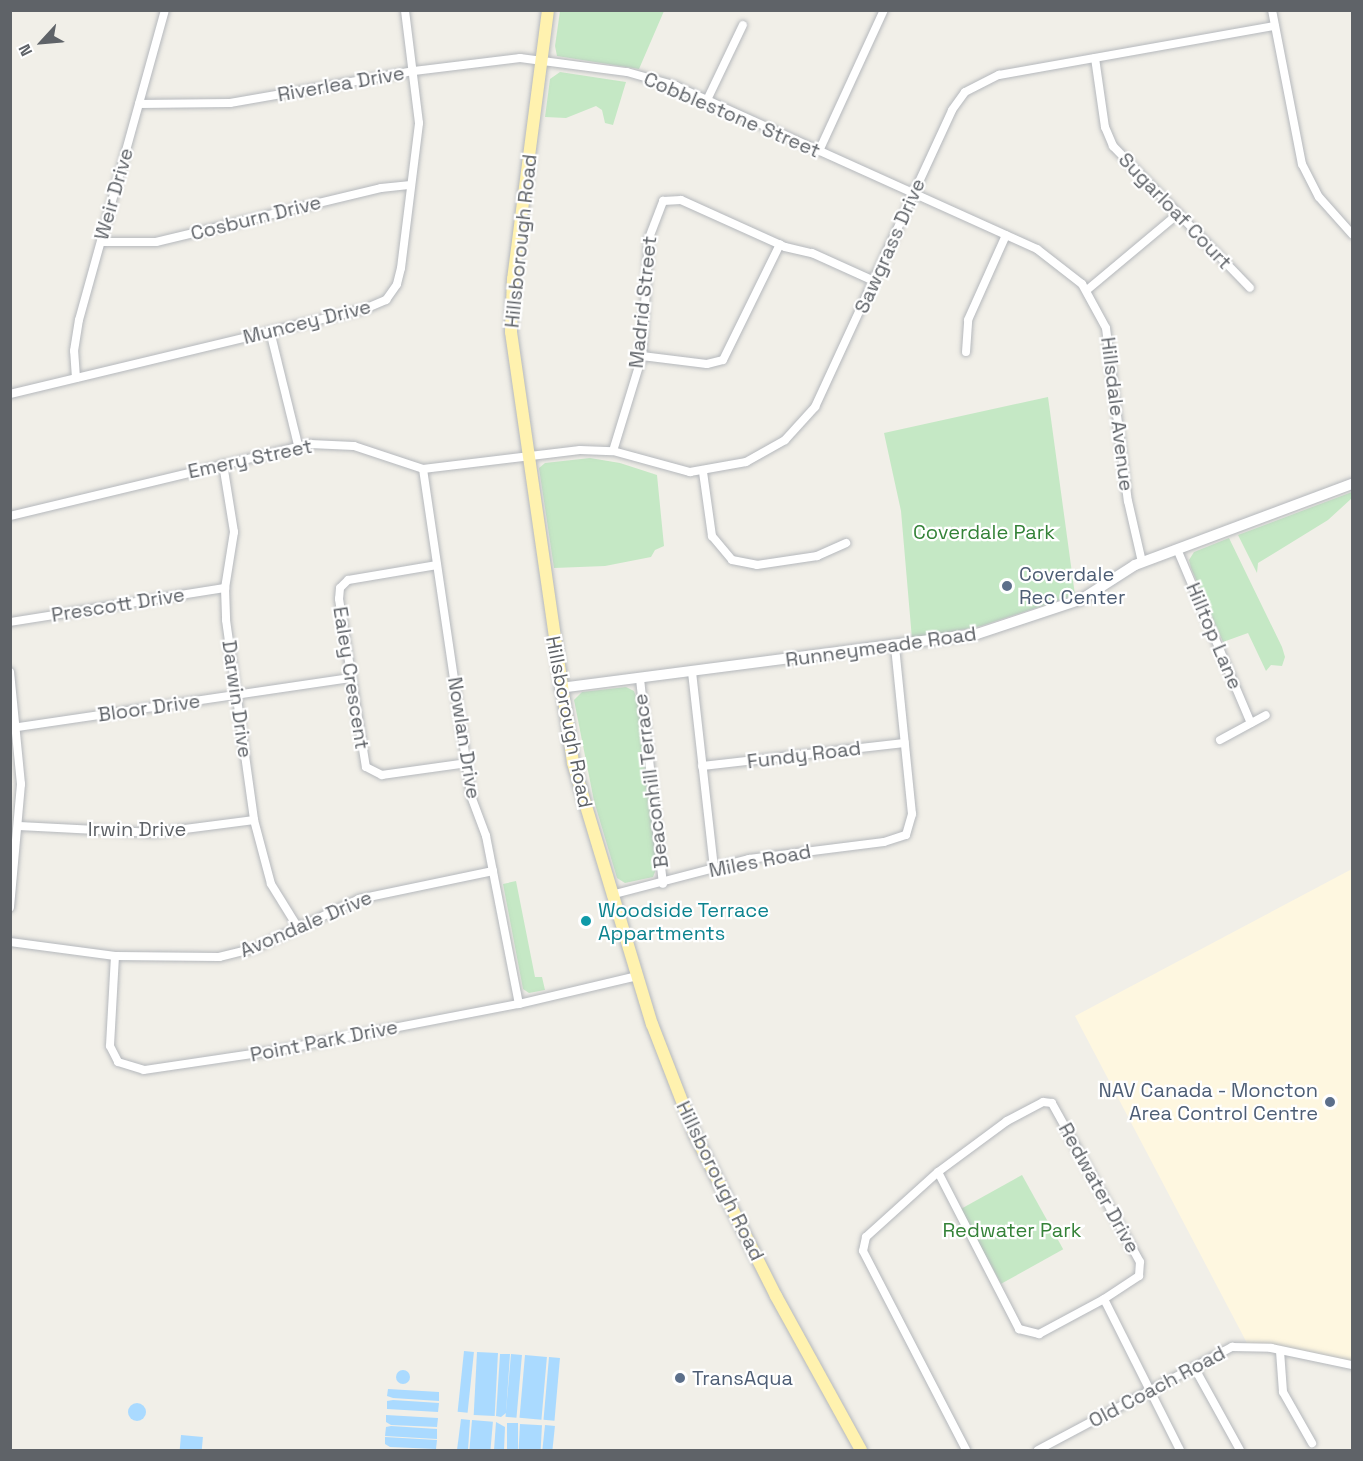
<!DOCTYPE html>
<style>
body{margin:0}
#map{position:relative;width:1363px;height:1461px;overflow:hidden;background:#f1efe8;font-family:"Space Grotesk",sans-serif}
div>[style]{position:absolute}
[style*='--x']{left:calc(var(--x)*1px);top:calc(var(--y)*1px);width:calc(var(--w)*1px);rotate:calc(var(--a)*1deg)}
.commercial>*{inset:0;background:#fef7e0}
.green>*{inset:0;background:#c5e8c5;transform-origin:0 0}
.water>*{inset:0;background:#aadaff;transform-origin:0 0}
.round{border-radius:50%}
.roads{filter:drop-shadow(0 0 2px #b5b8bc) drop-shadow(0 0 2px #b5b8bc)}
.street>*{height:8px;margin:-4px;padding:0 4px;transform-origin:4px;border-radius:4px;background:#fff}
.secondary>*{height:10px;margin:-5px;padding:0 5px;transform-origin:5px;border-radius:5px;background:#fff}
.primary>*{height:12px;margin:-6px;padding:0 6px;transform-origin:6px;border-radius:6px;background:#fff2af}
.dots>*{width:16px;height:16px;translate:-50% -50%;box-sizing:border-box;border:3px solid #fff;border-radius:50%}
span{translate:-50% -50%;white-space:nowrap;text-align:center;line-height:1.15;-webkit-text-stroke:4.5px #fff;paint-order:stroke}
.street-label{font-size:20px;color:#5f6368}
.park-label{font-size:20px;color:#348238}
.service-label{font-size:20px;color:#4e5e75}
.left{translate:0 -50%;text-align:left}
.right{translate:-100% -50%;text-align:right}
.culture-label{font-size:20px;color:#0d838f}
.frame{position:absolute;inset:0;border:12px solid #5f6368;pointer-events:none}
.north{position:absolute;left:12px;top:12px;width:60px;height:60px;-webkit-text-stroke:4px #fff;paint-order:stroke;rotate:244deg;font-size:16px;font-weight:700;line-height:24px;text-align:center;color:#5f6368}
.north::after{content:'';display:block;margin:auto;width:21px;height:27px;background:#5f6368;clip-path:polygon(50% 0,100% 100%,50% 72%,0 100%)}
</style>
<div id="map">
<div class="commercial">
<i style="clip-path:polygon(1352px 869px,1352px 1364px,1248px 1345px,1075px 1016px)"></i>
</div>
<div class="green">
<i style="clip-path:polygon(560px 11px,560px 10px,664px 11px,639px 69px,557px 56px,555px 46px)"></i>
<i style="clip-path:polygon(560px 72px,626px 82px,613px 125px,605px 123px,602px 110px,596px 106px,566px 118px,545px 117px,550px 79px)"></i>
<i style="clip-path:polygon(1048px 397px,1075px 595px,981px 626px,912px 639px,901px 511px,884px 433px)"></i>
<i style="clip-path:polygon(590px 458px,620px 463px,657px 475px,664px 546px,655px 550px,651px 557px,605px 566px,554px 568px,539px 468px,545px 463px)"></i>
<i style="clip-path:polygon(1352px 492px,1352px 498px,1328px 520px,1258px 563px,1257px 573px,1238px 535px)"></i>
<i style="clip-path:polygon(1229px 538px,1282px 647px,1285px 657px,1282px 666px,1271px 665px,1266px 671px,1248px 633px,1223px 642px,1191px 568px,1189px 560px,1194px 552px)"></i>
<i style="clip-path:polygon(626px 687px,634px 691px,641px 712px,658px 864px,653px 877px,625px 883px,617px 878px,594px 801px,574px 700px,582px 692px)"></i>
<i style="clip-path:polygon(516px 881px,535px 977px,542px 977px,545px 990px,529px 993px,523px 989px,503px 884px)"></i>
<i style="left:1022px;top:1175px;width:85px;height:71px;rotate:61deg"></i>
</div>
<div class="water">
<i style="left:464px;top:1351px;width:10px;height:61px;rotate:6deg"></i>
<i style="left:477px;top:1352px;width:21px;height:63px;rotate:3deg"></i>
<i style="clip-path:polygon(500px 1354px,510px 1354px,506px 1413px,501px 1417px,496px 1416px)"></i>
<i style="left:511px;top:1354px;width:11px;height:63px;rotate:5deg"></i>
<i style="left:525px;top:1355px;width:22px;height:63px;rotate:5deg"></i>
<i style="left:549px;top:1357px;width:11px;height:63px;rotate:5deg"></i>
<i class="round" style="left:396px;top:1370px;width:14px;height:14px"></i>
<i style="clip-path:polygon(388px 1389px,439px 1392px,439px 1401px,393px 1398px,387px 1396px)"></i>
<i style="clip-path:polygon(393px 1400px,439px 1403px,438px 1412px,387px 1409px,387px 1401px)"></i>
<i class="round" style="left:128px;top:1403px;width:18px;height:18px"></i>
<i style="clip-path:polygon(386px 1415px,438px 1418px,437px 1427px,391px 1425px,386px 1422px)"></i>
<i style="clip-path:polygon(461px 1419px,470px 1420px,468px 1450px,457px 1450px)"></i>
<i style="left:472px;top:1420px;width:21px;height:30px;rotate:5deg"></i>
<i style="clip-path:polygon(496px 1422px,505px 1427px,504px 1450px,494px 1450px)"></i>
<i style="left:507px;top:1423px;width:11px;height:27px"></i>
<i style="left:520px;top:1424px;width:22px;height:26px;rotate:3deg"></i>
<i style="left:545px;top:1425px;width:10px;height:25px;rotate:6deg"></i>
<i style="clip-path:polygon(391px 1426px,437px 1429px,437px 1439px,385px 1436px,386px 1427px)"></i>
<i style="left:181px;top:1435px;width:22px;height:15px;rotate:5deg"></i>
<i style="clip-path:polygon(385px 1437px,437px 1440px,436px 1449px,390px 1447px,385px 1444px)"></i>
</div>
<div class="roads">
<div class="street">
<i style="--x:1272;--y:10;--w:157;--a:79"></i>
<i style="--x:1302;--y:164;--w:37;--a:63"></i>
<i style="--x:1319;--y:197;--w:50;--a:48.3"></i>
<i style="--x:1095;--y:58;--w:70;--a:81.8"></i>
<i style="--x:1105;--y:127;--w:21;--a:67"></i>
<i style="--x:1113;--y:146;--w:197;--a:46"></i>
<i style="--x:707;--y:100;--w:83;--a:-64.4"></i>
<i style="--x:139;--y:104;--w:91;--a:-0.6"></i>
<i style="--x:230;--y:103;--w:187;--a:-9.9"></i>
<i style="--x:414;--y:71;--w:107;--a:-7"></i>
<i style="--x:520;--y:58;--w:108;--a:7.5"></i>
<i style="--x:627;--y:72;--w:51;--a:15.9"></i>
<i style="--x:676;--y:86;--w:396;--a:24.3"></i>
<i style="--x:1037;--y:249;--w:57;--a:37.9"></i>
<i style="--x:1082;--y:284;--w:50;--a:61.4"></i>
<i style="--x:1106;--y:328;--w:174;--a:82.8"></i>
<i style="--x:1128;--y:501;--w:63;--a:77.1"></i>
<i style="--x:819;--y:151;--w:155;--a:-65.3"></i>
<i style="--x:101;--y:242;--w:55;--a:0"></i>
<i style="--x:156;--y:242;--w:231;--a:-13.5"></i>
<i style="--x:381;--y:188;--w:30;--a:-6"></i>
<i style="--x:1087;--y:290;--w:119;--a:-39.9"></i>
<i style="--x:270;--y:331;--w:117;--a:76.2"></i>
<i style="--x:966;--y:352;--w:32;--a:-86"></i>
<i style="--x:968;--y:320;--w:93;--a:-65.9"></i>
<i style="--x:642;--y:356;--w:65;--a:7"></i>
<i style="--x:707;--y:364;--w:16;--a:-14"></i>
<i style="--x:723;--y:360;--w:129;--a:-63.8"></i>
<i style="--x:76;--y:378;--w:27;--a:-94"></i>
<i style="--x:74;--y:351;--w:31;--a:-81"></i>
<i style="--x:79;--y:320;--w:322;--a:-74.5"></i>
<i style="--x:10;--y:394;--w:367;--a:-13.5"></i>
<i style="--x:367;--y:308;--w:21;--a:-23"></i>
<i style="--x:386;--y:300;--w:19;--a:-55"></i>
<i style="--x:397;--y:284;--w:16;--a:-76"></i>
<i style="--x:401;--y:268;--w:146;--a:-82.9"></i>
<i style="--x:419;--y:123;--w:114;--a:-97.1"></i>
<i style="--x:613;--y:451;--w:99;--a:-73"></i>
<i style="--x:642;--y:356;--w:118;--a:-86.6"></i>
<i style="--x:649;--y:238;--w:40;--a:-69"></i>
<i style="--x:663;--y:201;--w:18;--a:-3"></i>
<i style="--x:681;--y:200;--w:114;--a:24.3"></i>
<i style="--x:785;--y:247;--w:28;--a:13"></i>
<i style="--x:812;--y:253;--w:68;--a:24.3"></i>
<i style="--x:223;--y:464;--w:69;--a:80.8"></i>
<i style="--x:234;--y:532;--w:57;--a:99.1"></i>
<i style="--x:225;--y:588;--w:32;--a:88"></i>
<i style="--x:226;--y:620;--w:202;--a:82"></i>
<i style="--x:254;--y:820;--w:66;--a:75.1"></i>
<i style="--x:271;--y:884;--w:49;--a:58.2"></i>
<i style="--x:423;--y:469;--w:331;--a:81.6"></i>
<i style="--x:471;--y:796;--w:43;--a:69.4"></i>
<i style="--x:486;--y:836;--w:171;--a:78.9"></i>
<i style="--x:703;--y:472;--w:65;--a:82"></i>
<i style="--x:712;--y:536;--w:31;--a:50"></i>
<i style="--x:732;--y:560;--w:25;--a:11"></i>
<i style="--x:757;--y:565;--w:61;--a:-8.5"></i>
<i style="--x:817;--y:556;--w:32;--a:-24"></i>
<i style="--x:10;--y:516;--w:309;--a:-13.5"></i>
<i style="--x:310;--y:444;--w:44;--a:2.6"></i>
<i style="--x:354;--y:446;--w:73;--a:18.4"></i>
<i style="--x:423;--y:469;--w:158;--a:-6.9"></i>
<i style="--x:580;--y:450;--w:33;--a:2"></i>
<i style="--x:613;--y:451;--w:80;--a:15.3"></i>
<i style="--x:690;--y:472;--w:57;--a:-10.1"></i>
<i style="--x:746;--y:462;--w:45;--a:-29.4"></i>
<i style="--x:785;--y:440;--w:45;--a:-47.7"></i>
<i style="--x:815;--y:407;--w:327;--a:-65.2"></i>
<i style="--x:952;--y:110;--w:22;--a:-54"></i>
<i style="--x:965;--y:92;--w:38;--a:-27"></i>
<i style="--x:999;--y:75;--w:280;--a:-10.1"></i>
<i style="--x:1177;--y:549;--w:189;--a:67"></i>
<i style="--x:437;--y:565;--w:90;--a:170.4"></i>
<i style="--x:348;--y:580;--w:11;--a:135"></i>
<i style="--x:340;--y:588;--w:11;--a:95"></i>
<i style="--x:339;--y:599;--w:170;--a:80.9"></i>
<i style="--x:366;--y:767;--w:18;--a:27"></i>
<i style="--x:382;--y:775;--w:86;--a:-8"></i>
<i style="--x:10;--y:622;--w:218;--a:-9"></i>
<i style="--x:10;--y:672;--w:113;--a:84.4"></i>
<i style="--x:21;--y:784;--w:124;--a:95.1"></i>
<i style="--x:692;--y:672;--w:198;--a:83.6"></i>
<i style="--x:640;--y:679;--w:206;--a:83.6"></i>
<i style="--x:18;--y:727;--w:337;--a:-8.4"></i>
<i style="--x:1220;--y:740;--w:52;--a:-28.5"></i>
<i style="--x:702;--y:766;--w:204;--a:-6.5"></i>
<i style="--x:19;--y:826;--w:135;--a:3"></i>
<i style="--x:154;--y:833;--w:101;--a:-7.4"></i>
<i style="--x:611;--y:895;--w:143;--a:-14.6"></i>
<i style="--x:749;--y:859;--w:136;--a:-7.2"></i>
<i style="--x:884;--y:842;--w:23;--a:-18"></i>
<i style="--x:906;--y:835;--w:22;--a:-74"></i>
<i style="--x:912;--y:814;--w:168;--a:-95.8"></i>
<i style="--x:10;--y:942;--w:106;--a:7.6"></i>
<i style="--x:115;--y:956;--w:104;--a:0.6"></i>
<i style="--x:219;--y:957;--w:37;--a:-14"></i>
<i style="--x:255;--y:948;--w:115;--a:-25.2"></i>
<i style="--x:359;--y:899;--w:137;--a:-11.8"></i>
<i style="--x:115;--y:956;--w:90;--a:93.2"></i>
<i style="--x:110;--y:1046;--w:18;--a:63"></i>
<i style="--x:118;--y:1062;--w:27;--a:17"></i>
<i style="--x:144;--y:1070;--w:136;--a:-8.4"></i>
<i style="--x:279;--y:1050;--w:244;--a:-10.9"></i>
<i style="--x:519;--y:1004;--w:121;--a:-13.3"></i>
<i style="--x:938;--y:1172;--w:177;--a:62.7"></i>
<i style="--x:1019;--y:1329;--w:21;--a:14"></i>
<i style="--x:1039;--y:1334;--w:74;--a:-28.3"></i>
<i style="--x:1104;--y:1299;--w:42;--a:-33.3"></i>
<i style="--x:1139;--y:1276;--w:14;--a:-86"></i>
<i style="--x:1140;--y:1262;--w:182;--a:-119"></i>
<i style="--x:1052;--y:1103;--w:9;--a:-174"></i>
<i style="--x:1043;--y:1102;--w:41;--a:152.2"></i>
<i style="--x:1007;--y:1121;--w:86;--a:143.5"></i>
<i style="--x:938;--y:1172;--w:97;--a:137.9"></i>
<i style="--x:866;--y:1237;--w:14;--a:102"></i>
<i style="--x:863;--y:1251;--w:224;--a:62.6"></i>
<i style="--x:1104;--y:1299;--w:169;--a:63.3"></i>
<i style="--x:1280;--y:1351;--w:41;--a:85.8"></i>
<i style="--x:1283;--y:1392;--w:59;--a:60.4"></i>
<i style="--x:1194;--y:1367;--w:95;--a:61"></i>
<i style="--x:1038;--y:1450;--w:220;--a:-28"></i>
<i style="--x:1232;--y:1347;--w:39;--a:1"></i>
<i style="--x:1271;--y:1348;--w:83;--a:11.9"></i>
</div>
<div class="secondary">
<i style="--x:560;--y:688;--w:420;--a:-7.4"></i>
<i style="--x:977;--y:634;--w:111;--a:-18.4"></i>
<i style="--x:1082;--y:599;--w:63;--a:-32.7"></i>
<i style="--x:1135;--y:565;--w:232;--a:-20.5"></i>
</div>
<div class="primary">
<i style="--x:548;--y:10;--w:271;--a:97.4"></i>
<i style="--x:513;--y:279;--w:53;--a:92.2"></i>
<i style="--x:511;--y:332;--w:435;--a:81.8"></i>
<i style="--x:573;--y:763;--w:273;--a:73.2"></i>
<i style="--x:652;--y:1024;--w:119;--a:68.8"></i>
<i style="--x:695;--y:1135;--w:180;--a:63.3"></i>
<i style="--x:776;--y:1296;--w:176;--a:61.1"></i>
</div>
</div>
<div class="dots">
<i style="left:1007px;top:586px;background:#5c6f8a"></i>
<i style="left:586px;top:921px;background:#0f9aa8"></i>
<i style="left:1330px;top:1102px;background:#5c6f8a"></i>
<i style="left:680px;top:1378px;background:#5c6f8a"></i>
</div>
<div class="street-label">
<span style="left:341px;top:84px;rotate:-10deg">Riverlea Drive</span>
<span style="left:732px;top:115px;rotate:23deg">Cobblestone Street</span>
<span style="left:114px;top:194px;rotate:-74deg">Weir Drive</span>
<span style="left:1175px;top:211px;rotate:46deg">Sugarloaf Court</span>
<span style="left:256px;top:218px;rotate:-14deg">Cosburn Drive</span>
<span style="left:521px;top:241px;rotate:-84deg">Hillsborough Road</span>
<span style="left:890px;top:246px;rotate:-66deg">Sawgrass Drive</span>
<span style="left:643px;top:302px;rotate:-84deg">Madrid Street</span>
<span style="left:307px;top:322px;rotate:-14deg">Muncey Drive</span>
<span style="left:1117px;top:414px;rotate:83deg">Hillsdale Avenue</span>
<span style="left:250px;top:459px;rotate:-12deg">Emery Street</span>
<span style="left:118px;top:605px;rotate:-9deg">Prescott Drive</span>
<span style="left:1214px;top:636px;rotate:67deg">Hilltop Lane</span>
<span style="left:881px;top:647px;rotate:-8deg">Runneymeade Road</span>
<span style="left:351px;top:678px;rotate:81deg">Ealey Crescent</span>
<span style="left:237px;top:699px;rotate:82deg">Darwin Drive</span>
<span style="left:149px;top:708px;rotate:-8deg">Bloor Drive</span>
<span style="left:569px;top:722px;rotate:79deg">Hillsborough Road</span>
<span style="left:464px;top:738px;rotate:81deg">Nowlan Drive</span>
<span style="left:804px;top:755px;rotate:-7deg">Fundy Road</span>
<span style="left:651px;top:781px;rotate:-97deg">Beaconhill Terrace</span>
<span style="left:137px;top:829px">Irwin Drive</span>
<span style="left:760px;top:861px;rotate:-11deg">Miles Road</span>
<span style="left:306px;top:924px;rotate:-23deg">Avondale Drive</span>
<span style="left:324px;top:1041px;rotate:-11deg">Point Park Drive</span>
<span style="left:720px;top:1181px;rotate:64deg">Hillsborough Road</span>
<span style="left:1099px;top:1188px;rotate:61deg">Redwater Drive</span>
<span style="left:1157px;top:1387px;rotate:-28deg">Old Coach Road</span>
</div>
<div class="park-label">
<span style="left:984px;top:532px">Coverdale Park</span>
<span style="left:1012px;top:1230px">Redwater Park</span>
</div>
<div class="service-label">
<span class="left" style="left:1019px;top:586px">Coverdale<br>Rec Center</span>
<span class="right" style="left:1318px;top:1102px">NAV Canada - Moncton<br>Area Control Centre</span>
<span class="left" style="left:692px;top:1378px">TransAqua</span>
</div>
<div class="culture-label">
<span class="left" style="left:598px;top:922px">Woodside Terrace<br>Appartments</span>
</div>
<div class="frame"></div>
<div class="north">N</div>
</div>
